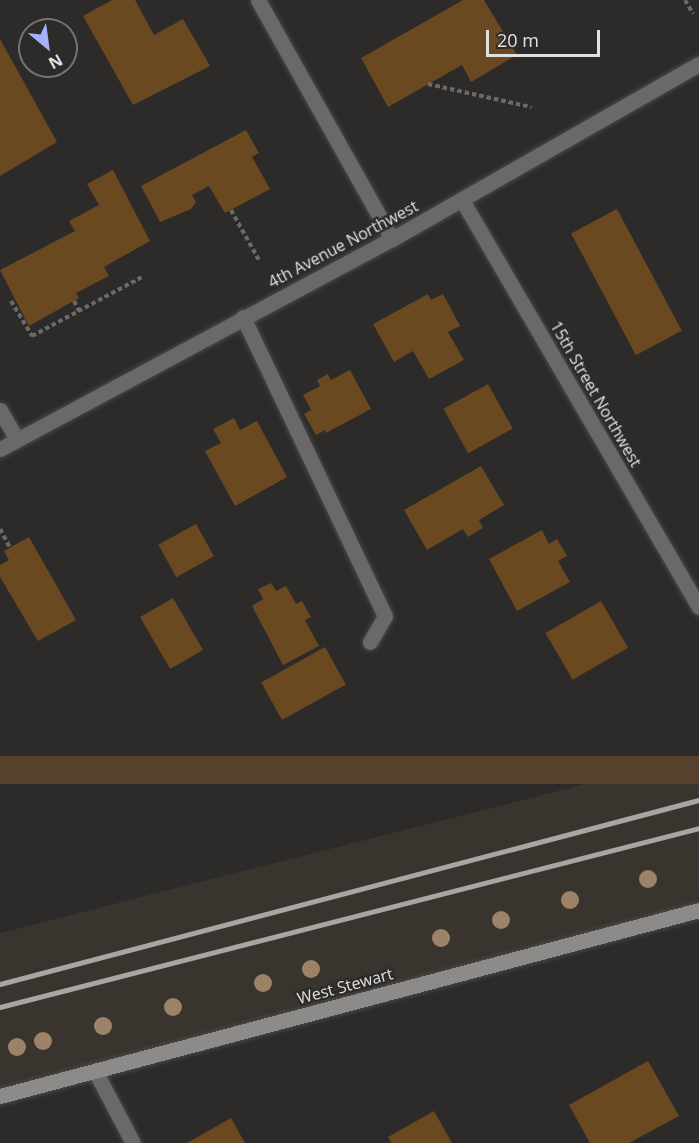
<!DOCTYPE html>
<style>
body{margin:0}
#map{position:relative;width:699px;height:1143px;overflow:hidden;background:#2d2b2a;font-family:"Open Sans",sans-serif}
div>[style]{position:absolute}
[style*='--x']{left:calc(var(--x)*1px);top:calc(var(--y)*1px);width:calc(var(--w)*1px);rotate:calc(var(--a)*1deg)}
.built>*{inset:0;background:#39342e}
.green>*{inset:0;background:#56422c;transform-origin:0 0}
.building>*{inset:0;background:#6a4820;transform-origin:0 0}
.path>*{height:4px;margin-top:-2px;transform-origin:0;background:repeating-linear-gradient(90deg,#6c6a69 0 4.5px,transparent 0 7.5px)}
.roads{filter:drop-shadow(0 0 2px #4a4847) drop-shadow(0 0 2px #4a4847)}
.lane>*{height:15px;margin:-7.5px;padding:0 7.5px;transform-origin:7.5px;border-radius:7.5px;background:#6a6968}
.street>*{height:15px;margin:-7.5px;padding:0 7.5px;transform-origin:7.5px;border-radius:7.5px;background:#6a6968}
.secondary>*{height:15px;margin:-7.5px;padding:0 7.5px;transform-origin:7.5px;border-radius:7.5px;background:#8d8b8a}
.rail>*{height:4.5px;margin:-2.25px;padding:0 2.25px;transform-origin:2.25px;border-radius:2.25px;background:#a8a6a5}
.trees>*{width:18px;height:18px;margin:-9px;border-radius:50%;background:#9c8267}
span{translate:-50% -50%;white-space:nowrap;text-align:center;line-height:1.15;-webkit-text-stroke:4.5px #2d2b2a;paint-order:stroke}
.street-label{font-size:16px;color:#e3e1e0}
.north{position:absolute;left:18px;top:18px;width:60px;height:60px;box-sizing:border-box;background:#2d2b2a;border:2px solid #767473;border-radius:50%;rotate:151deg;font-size:16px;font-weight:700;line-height:24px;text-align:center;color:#e3e1e0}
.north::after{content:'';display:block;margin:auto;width:21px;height:27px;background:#a6b1fc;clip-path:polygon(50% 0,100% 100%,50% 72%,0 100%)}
.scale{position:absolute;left:486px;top:30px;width:114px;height:27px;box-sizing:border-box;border:3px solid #e3e1e0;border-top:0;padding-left:8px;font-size:18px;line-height:21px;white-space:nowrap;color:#e3e1e0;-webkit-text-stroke:4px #2d2b2a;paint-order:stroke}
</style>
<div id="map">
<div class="built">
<i style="clip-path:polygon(699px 755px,699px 910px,0 1096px,0 933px)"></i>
</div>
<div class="green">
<i style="left:699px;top:756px;width:28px;height:722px;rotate:90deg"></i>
</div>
<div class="building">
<i style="clip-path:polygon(112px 0,135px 0,154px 35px,183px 19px,210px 66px,133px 105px,83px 16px)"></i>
<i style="clip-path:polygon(463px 0,484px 0,517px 55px,471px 82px,462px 65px,388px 107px,361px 58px)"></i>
<i style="clip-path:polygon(0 39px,57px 142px,0 176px)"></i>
<i style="clip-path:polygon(246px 130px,259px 153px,252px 157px,270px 189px,225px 213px,209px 186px,192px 195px,196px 202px,191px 209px,160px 222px,141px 186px)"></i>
<i style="clip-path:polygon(113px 170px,150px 241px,104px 267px,109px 276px,76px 293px,79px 298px,29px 326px,0 270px,75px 231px,69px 221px,99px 205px,87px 184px)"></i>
<i style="left:617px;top:209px;width:138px;height:52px;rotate:62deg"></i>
<i style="clip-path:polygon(428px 294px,431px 300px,443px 294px,460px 326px,448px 332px,464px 360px,429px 379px,413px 351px,394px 362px,373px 324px)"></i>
<i style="clip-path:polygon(350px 370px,371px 409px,326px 433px,325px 430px,316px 435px,304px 414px,311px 410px,303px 395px,320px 386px,317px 380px,328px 374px,331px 380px)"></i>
<i style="left:488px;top:384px;width:51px;height:51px;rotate:61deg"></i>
<i style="clip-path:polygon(234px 418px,240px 430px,257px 421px,287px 477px,235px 506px,205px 451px,221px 443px,213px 429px)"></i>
<i style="clip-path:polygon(481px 466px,504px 505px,479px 520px,483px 528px,468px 537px,463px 529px,427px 550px,404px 510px)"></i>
<i style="left:196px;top:524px;width:37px;height:43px;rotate:61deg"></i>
<i style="clip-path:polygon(542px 530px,549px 544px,557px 539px,567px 556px,558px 561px,570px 582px,517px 611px,489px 559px)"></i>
<i style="clip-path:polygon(29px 537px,76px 620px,38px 641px,0 577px,0 565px,9px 560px,4px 551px)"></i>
<i style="clip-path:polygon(271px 583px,276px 591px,286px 586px,296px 604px,302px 601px,311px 617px,305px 620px,319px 646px,283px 665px,252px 606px,263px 599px,258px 589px)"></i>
<i style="left:173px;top:598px;width:60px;height:38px;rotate:60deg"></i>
<i style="left:601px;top:601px;width:54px;height:64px;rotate:60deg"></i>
<i style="left:325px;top:647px;width:43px;height:73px;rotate:61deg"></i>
<i style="clip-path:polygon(648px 1061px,679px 1116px,629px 1143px,590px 1143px,569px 1105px)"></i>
<i style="clip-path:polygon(434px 1111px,452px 1143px,391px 1143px,388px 1137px)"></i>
<i style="clip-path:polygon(231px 1118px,245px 1143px,187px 1143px)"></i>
</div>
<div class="path">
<i style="--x:685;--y:0;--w:16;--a:60"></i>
<i style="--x:428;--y:84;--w:106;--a:12.6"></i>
<i style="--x:231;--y:210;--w:57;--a:60.8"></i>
<i style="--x:11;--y:301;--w:41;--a:59"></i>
<i style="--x:32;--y:336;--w:127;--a:-28.2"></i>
<i style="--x:74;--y:301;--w:11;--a:63"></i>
<i style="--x:0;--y:529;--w:21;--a:62"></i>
</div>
<div class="roads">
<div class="lane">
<i style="--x:243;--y:317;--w:331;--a:64.6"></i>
<i style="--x:385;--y:616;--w:30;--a:120"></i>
<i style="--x:95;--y:1071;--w:81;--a:62.2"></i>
</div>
<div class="street">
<i style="--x:258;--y:0;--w:274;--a:60.7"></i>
<i style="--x:462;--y:200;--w:471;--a:59.8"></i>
<i style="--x:0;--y:410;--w:34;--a:60"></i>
<i style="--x:0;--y:449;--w:445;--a:-28.2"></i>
<i style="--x:392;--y:239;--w:353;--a:-29.7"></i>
</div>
<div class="secondary">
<i style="--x:0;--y:1096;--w:723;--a:-14.9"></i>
</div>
</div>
<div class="rail">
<i style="--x:0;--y:984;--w:723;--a:-14.75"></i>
<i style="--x:0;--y:1007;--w:722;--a:-14.36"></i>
</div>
<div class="trees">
<i style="left:648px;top:879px"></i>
<i style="left:570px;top:900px"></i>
<i style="left:501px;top:920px"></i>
<i style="left:441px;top:938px"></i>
<i style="left:311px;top:969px"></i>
<i style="left:263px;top:983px"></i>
<i style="left:173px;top:1007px"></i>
<i style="left:103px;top:1026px"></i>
<i style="left:43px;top:1041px"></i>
<i style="left:17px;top:1047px"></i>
</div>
<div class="street-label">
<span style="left:343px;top:244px;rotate:-28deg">4th Avenue Northwest</span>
<span style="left:596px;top:394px;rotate:60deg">15th Street Northwest</span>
<span style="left:345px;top:986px;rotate:-15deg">West Stewart</span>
</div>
<div class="north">N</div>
<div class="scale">20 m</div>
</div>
